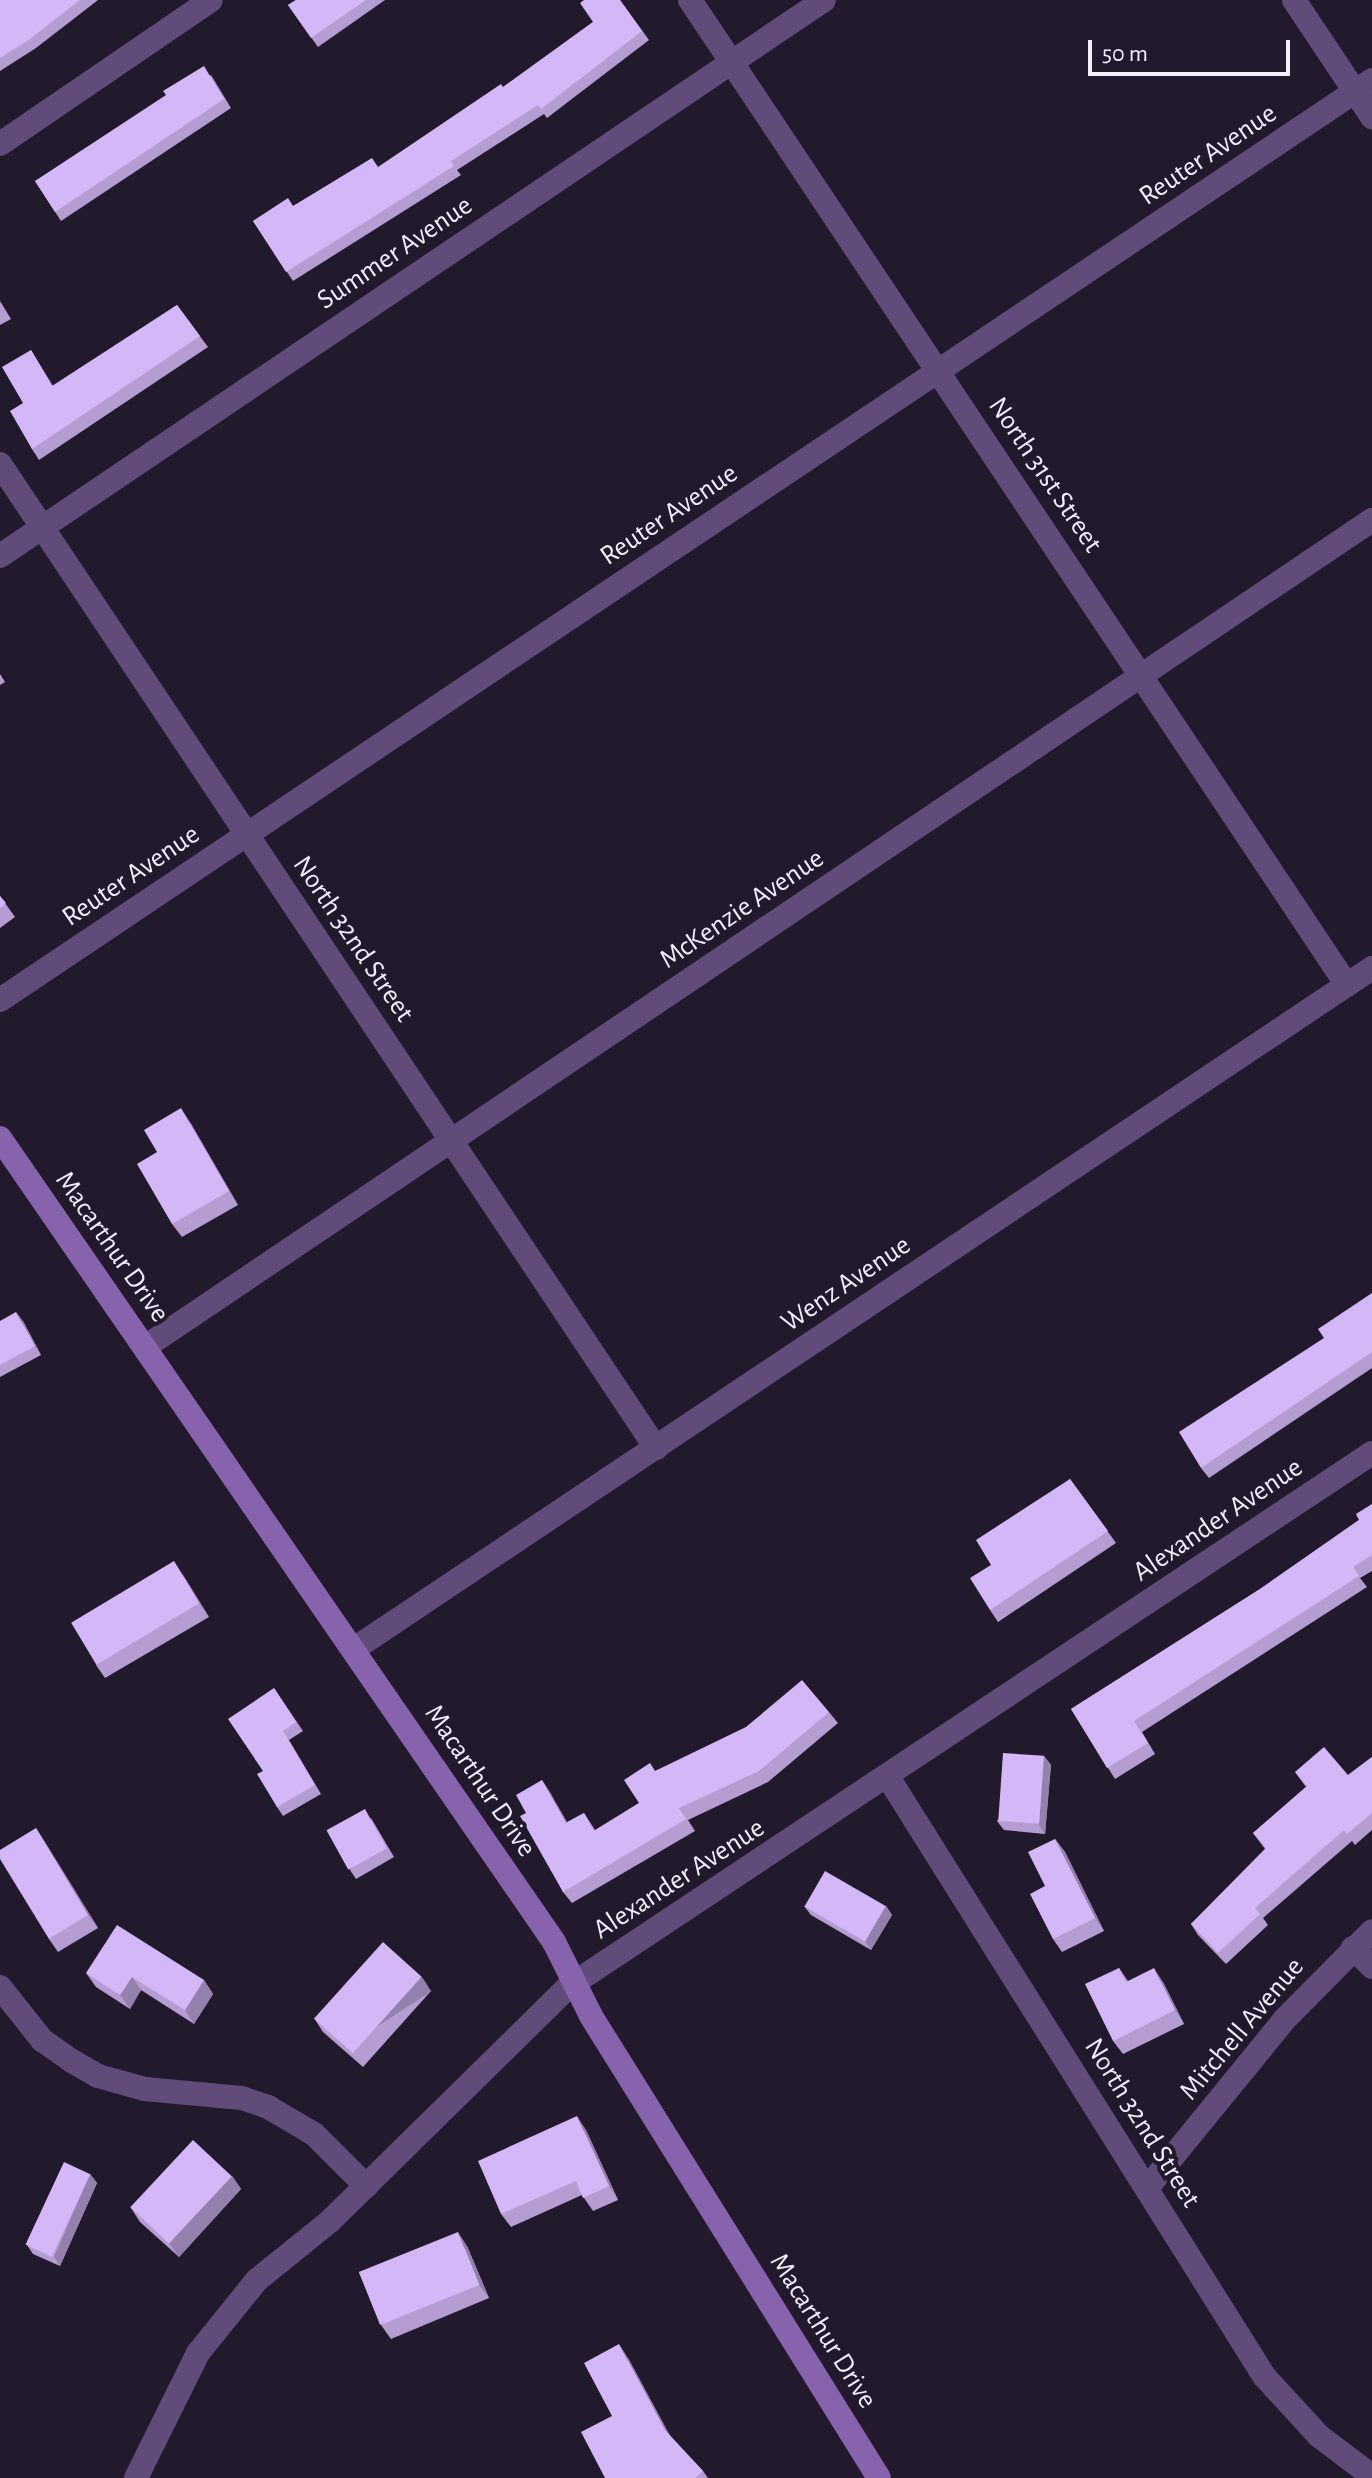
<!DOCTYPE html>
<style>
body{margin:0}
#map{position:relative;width:1372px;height:2478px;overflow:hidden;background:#22192c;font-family:"Alegreya Sans",sans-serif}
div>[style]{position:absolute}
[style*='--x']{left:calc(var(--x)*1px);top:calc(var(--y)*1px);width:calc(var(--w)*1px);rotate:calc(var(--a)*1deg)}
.street>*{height:24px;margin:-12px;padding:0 12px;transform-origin:12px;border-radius:12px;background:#604b7a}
.secondary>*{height:24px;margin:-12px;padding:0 12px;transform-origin:12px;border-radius:12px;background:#8763ae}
.wall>*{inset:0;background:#b59dd4}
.shaded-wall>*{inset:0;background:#9480ad;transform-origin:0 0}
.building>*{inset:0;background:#d3b7f7;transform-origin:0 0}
span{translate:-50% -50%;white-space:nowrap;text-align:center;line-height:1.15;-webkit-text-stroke:8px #22192c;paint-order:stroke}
.street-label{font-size:28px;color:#f4eefb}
.scale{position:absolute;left:1088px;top:40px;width:202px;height:36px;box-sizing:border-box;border:4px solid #f4eefb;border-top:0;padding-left:10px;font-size:24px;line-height:28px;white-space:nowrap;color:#f4eefb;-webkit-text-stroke:6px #22192c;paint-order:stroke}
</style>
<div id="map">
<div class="street">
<i style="--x:690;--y:0;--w:1184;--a:56.3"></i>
<i style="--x:1294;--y:0;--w:141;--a:56.3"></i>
<i style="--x:0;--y:144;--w:255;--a:-34.3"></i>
<i style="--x:0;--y:464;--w:1183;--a:56.31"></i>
<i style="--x:0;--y:556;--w:994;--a:-34.01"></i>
<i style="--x:0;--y:1000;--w:1652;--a:-33.84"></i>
<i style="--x:145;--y:1347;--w:1480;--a:-33.98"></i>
<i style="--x:354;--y:1649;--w:1225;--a:-33.78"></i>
<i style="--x:888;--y:1777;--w:707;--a:57.88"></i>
<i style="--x:1264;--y:2376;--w:81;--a:47.5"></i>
<i style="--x:1319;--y:2436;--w:66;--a:37"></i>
<i style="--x:1353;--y:1948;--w:27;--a:45"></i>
<i style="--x:0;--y:1987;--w:68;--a:51.6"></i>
<i style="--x:42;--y:2040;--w:37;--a:35"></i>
<i style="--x:72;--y:2061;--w:30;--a:30"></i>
<i style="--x:98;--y:2076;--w:49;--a:15.5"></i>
<i style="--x:145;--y:2089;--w:97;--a:5.3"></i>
<i style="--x:242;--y:2098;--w:28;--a:19"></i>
<i style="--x:268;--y:2107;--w:53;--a:30.4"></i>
<i style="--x:314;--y:2134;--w:74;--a:45"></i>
<i style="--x:1148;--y:2187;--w:215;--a:-50.8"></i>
<i style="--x:1284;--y:2020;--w:125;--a:-45.3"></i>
<i style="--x:136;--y:2478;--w:140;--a:-63.6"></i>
<i style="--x:198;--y:2353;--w:94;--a:-51.1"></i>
<i style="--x:257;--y:2280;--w:94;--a:-38.9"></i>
<i style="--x:330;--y:2221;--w:334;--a:-44.5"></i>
<i style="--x:568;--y:1987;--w:965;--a:-33.59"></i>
</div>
<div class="secondary">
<i style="--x:0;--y:1138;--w:976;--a:55.43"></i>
<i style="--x:554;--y:1942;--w:83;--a:63.4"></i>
<i style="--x:591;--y:2016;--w:544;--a:58.06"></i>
</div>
<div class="wall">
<i style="clip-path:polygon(0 0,98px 0,36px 48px,0 71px)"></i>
<i style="clip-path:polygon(296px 0,385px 0,318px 47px,288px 5px)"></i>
<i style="clip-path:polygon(620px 0,649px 40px,547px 118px,544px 114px,457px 170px,461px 175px,293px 281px,253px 221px,293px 206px,379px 167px,503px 87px,593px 22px)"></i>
<i style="clip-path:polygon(211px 75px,231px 108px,61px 221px,35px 181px)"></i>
<i style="clip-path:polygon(0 301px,11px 319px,0 325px)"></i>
<i style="clip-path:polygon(177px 305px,208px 347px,39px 460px,32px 449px,23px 403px,31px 350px,53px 386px)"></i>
<i style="clip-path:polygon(0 674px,5px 682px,0 685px)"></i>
<i style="clip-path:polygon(0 896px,15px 917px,0 928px)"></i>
<i style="clip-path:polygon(190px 1122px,238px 1205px,182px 1237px,172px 1224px,157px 1152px)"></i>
<i style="clip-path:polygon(1372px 1293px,1372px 1368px,1209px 1478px,1201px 1468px,1324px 1338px)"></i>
<i style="clip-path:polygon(0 1321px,23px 1321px,41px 1355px,0 1377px)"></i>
<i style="clip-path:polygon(1070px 1479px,1116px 1543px,998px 1622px,990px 1610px,991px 1565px)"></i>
<i style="clip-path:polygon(1372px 1504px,1372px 1571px,1360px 1578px,1367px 1587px,1142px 1732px,1155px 1754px,1115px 1779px,1071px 1709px,1260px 1589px,1359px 1520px)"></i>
<i style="clip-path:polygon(183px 1575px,209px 1617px,105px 1678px,96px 1665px)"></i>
<i style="clip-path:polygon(274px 1688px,303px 1731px,289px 1740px,321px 1794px,283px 1816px,277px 1807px,263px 1771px)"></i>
<i style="clip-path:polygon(829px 1712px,838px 1723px,768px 1782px,688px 1820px,695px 1831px,572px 1903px,563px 1892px,526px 1813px,542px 1780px,567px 1822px,584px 1813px,595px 1830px,639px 1803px,655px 1771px)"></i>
<i style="clip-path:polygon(1044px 1756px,1051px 1765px,1045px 1834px,1004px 1830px,997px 1821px)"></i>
<i style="clip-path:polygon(1372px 1757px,1372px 1830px,1355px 1845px,1352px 1841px,1263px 1918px,1268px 1925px,1226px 1964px,1198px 1935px,1191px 1924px,1265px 1849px,1253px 1833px,1306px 1787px,1295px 1772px,1348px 1775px)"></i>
<i style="clip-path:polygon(371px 1818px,394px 1857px,356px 1879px,350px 1870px)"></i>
<i style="clip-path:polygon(36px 1828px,98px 1928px,58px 1952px,49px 1939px)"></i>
<i style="clip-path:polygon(1055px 1839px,1065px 1852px,1104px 1931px,1062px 1952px,1053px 1939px,1045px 1886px)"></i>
<i style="clip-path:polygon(804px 1906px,886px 1906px,892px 1915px,871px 1950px,811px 1915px)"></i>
<i style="clip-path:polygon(1119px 1968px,1128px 1981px,1163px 1982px,1184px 2024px,1123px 2054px,1113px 2041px)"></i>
<i style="clip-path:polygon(86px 1973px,204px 1980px,213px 1994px,194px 2024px,141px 1990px,130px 2009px,96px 1987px)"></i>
<i style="clip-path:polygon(431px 1991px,363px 2067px,323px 2032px,314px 2018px)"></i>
<i style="clip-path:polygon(586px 2130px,618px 2200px,593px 2211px,582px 2195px,511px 2227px,501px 2214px)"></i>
<i style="clip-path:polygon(90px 2174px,97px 2183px,60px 2266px,33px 2254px,27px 2245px)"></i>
<i style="clip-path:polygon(232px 2176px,241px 2189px,179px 2257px,140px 2222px,131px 2208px)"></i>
<i style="clip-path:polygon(467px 2246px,489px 2298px,391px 2339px,381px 2325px)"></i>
<i style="clip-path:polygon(628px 2358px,670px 2436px,703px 2471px,708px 2478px,605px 2478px,612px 2416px)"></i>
</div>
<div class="shaded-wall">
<i style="clip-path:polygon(181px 1108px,190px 1122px,238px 1205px,229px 1191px)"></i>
<i style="clip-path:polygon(16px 1312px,23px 1321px,41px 1355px,35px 1346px)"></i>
<i style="clip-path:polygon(174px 1561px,183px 1575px,209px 1617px,199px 1603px)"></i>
<i style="clip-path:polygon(1044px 1756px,1051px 1765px,1045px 1834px,1039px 1825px)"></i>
<i style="clip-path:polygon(542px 1780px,550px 1792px,574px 1835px,566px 1823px)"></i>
<i style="clip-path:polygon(36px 1828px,45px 1842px,98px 1928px,88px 1915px)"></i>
<i style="clip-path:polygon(1055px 1839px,1065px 1852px,1104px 1931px,1095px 1918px)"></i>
<i style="clip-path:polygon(886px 1906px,892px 1915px,871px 1950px,865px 1941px)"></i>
<i style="clip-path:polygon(1154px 1968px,1163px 1982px,1184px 2024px,1175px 2010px)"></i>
<i style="clip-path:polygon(132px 1977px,141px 1990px,130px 2009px,120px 1995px)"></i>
<i style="left:422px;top:1977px;width:17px;height:103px;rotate:57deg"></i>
<i style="clip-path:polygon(204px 1980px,213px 1994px,194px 2024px,185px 2010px)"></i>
<i style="clip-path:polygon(577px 2116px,586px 2130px,618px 2200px,609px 2186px)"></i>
<i style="clip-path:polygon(90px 2174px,97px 2183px,60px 2266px,54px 2257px)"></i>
<i style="clip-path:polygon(232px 2176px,241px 2189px,179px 2257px,169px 2243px)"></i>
<i style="clip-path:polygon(458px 2232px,467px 2246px,489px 2298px,479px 2285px)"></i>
<i style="clip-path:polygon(619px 2344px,628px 2358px,674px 2443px,665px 2430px)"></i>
</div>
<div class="building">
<i style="clip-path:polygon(0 0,80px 0,30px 39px,0 58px)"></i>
<i style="clip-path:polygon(296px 0,366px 0,311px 38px,288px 5px)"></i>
<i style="clip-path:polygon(584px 0,620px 0,642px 31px,541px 109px,538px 105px,451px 161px,454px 166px,286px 272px,253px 221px,288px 198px,293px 206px,372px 158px,378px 167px,501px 84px,503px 87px,593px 22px,580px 3px)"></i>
<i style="clip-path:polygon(204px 66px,224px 99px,55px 212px,35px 181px,166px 95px,163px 91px)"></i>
<i style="clip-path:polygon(177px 305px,200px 336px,32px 449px,10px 411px,23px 403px,2px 367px,31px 350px,52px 386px)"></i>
<i style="clip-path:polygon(0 896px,6px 903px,0 908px)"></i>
<i style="clip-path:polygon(181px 1108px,229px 1191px,172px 1224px,137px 1164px,157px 1152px,144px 1130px)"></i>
<i style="clip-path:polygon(1372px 1293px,1372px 1352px,1201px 1468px,1179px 1432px,1324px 1338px,1318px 1329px)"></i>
<i style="clip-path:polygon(16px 1312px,35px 1346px,0 1365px,0 1321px)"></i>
<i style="clip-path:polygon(1070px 1479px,1108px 1531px,990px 1610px,970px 1578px,991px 1565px,976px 1540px)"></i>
<i style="clip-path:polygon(1372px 1504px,1372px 1555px,1353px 1567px,1359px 1576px,1134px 1721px,1148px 1743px,1107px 1768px,1071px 1709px,1260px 1589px,1359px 1520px,1356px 1514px)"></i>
<i style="left:174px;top:1561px;width:49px;height:120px;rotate:59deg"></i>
<i style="clip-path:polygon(802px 1680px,829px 1712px,759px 1771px,679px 1808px,686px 1819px,563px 1892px,520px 1816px,526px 1813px,516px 1795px,542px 1780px,566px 1823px,584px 1813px,594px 1831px,639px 1803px,624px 1780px,650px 1763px,655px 1771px,746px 1727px)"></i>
<i style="clip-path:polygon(274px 1688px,296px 1722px,283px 1731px,315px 1785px,277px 1807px,257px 1774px,263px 1771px,228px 1719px)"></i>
<i style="clip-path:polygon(1324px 1747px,1348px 1775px,1372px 1757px,1372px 1813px,1347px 1834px,1344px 1830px,1255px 1908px,1260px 1914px,1218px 1953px,1191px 1924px,1266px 1848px,1253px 1833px,1307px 1786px,1295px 1772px)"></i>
<i style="left:1003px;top:1753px;width:41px;height:68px;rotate:4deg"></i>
<i style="left:365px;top:1809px;width:45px;height:44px;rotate:61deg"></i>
<i style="clip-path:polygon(36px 1828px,88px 1915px,49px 1939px,0 1859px,0 1850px)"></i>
<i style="clip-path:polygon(1055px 1839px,1095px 1918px,1053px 1939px,1030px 1894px,1045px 1886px,1028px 1852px)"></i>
<i style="left:825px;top:1871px;width:70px;height:41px;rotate:30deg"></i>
<i style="clip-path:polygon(117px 1925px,204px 1980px,185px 2010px,132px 1977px,120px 1995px,86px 1973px)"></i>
<i style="left:383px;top:1942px;width:52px;height:103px;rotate:42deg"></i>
<i style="clip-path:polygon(1119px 1968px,1126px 1982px,1154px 1968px,1175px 2010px,1113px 2041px,1085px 1984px)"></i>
<i style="clip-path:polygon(577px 2116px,609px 2186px,583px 2198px,576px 2181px,501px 2214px,478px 2161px)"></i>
<i style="left:193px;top:2140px;width:53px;height:92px;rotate:43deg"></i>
<i style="left:64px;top:2162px;width:29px;height:91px;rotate:25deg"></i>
<i style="left:458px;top:2232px;width:57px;height:107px;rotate:68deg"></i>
<i style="clip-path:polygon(619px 2344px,665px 2430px,703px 2471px,695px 2478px,605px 2478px,581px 2432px,612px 2416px,584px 2363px)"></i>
</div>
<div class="street-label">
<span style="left:1208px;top:155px;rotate:-34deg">Reuter Avenue</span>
<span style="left:395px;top:253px;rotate:-34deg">Summer Avenue</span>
<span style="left:1045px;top:475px;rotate:56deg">North 31st Street</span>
<span style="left:669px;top:515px;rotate:-34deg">Reuter Avenue</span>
<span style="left:131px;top:876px;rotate:-34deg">Reuter Avenue</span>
<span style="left:742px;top:909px;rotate:-34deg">McKenzie Avenue</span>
<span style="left:353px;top:939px;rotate:56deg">North 32nd Street</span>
<span style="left:112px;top:1247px;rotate:55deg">Macarthur Drive</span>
<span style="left:846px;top:1284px;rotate:-34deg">Wenz Avenue</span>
<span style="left:1218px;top:1520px;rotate:-34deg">Alexander Avenue</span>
<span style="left:480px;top:1781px;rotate:56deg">Macarthur Drive</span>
<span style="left:679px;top:1879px;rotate:-33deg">Alexander Avenue</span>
<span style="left:1242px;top:2029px;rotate:-50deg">Mitchell Avenue</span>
<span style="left:1142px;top:2123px;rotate:58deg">North 32nd Street</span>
<span style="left:823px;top:2331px;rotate:58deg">Macarthur Drive</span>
</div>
<div class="scale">50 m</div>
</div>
